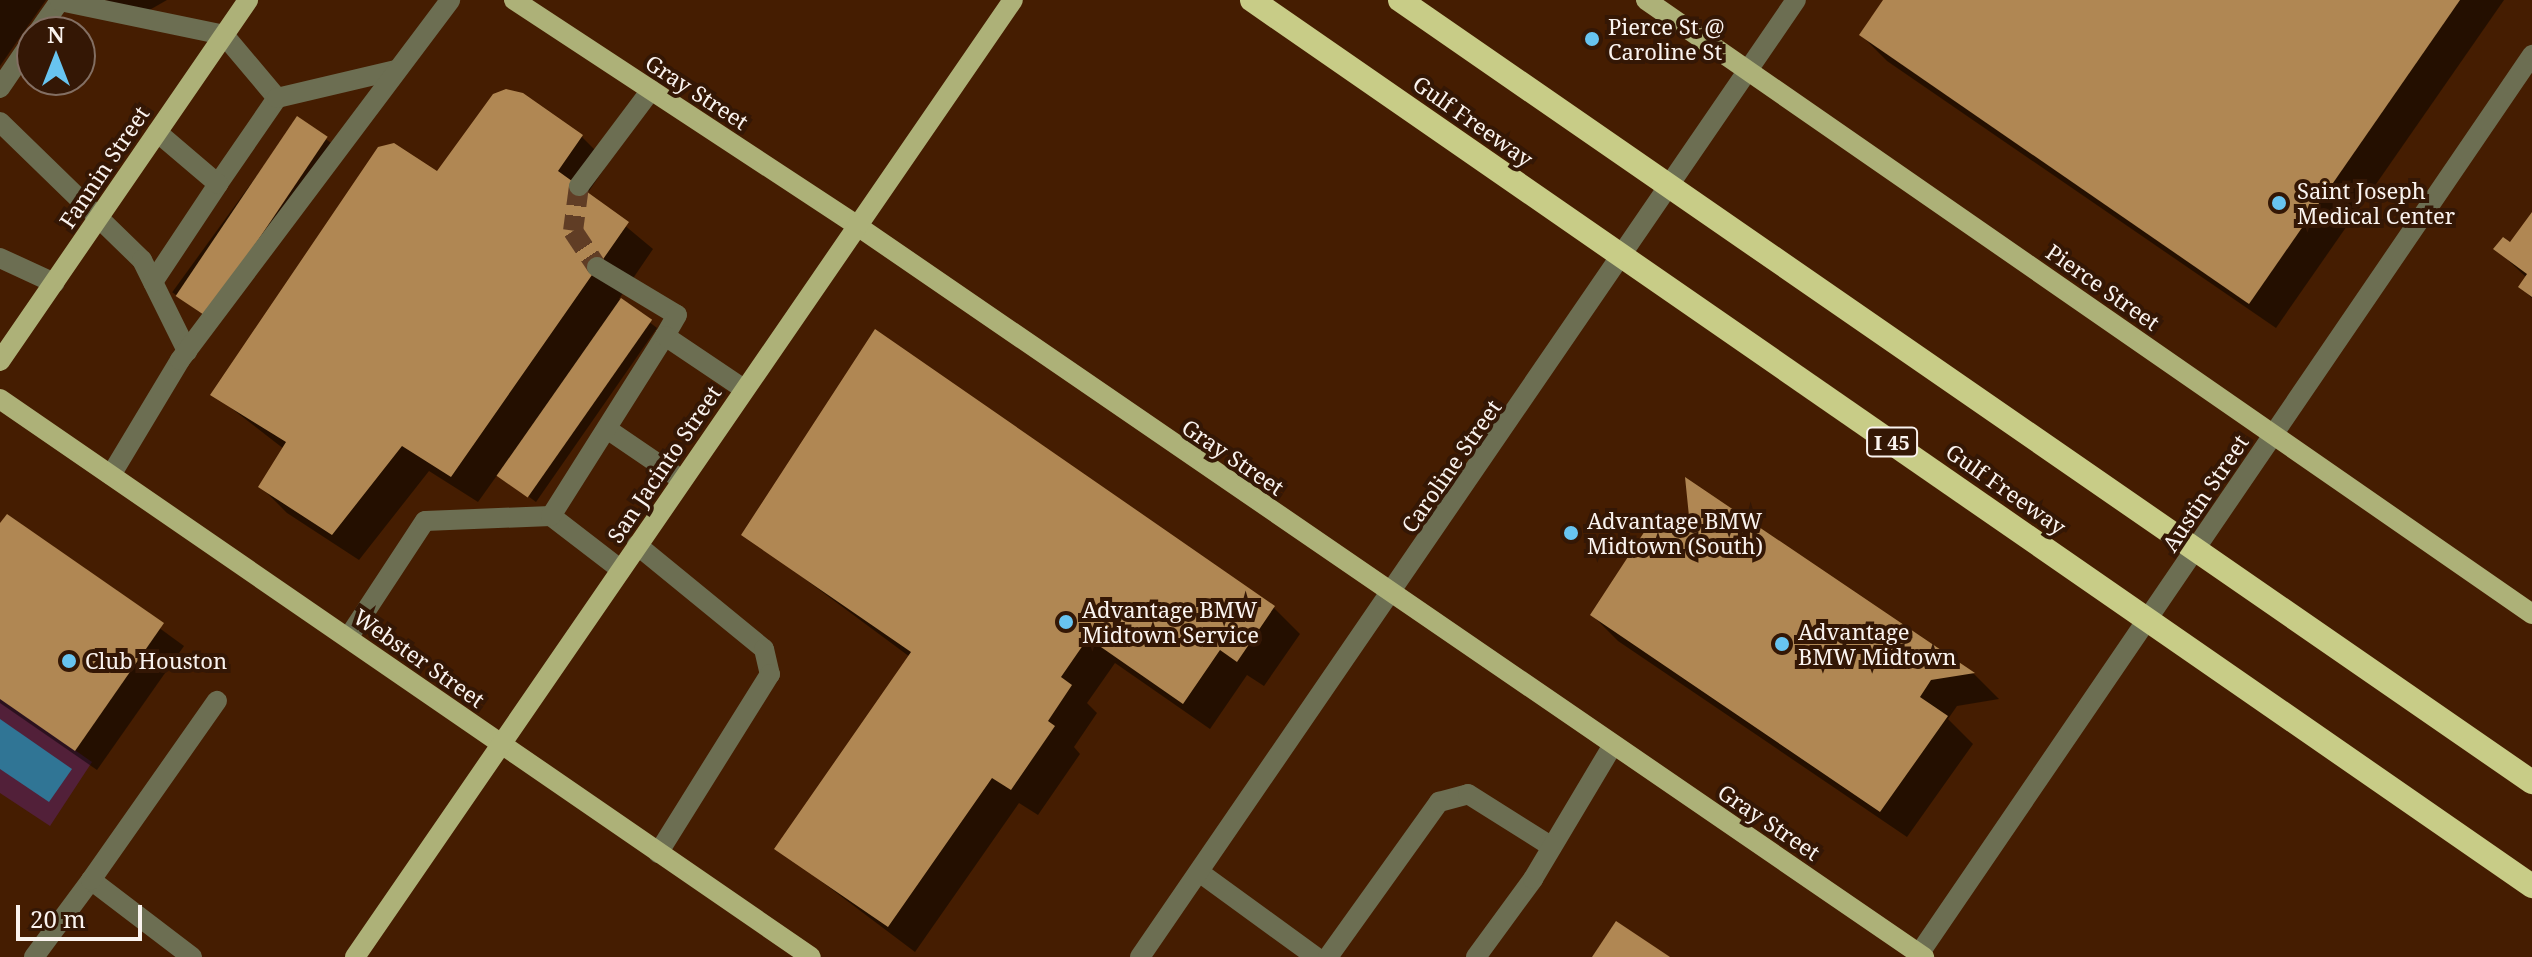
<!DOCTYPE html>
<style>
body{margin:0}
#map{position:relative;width:2532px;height:957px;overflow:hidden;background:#451d01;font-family:"Noto Serif",serif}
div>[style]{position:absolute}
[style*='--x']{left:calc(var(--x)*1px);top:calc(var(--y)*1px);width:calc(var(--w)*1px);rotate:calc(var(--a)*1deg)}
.green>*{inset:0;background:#522039}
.water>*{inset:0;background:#307595}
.shadow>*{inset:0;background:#0007;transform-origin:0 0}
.building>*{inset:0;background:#b08753;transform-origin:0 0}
.minor-tunnel>*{height:20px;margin-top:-10px;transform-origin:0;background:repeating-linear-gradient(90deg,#603d25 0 20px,transparent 0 30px)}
.minor>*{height:20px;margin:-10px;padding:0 10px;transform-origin:10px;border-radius:10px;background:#6c6e52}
.major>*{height:20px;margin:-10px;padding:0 10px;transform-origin:10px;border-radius:10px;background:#adb178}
.highway-bridge>*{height:24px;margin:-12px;padding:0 12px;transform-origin:12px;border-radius:12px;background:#c8cc87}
.dots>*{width:22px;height:22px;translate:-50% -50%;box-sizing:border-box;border:4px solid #341705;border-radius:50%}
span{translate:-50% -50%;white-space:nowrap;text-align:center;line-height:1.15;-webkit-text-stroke:8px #341705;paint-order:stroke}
.shield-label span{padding:2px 6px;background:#341705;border:2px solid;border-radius:6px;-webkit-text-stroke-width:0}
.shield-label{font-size:20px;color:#faf3ef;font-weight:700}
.poi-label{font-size:22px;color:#faf3ef}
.left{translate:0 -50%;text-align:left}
.street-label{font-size:22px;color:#faf3ef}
.north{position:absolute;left:16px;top:16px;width:80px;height:80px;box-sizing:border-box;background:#341705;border:2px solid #836f63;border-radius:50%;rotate:0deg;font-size:22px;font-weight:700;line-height:32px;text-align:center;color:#faf3ef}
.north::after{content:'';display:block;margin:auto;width:28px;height:36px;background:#68c4f0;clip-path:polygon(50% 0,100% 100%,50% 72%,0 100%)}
.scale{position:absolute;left:16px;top:905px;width:126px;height:36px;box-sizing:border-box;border:4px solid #faf3ef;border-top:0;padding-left:10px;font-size:24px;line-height:28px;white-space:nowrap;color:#faf3ef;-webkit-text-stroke:6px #341705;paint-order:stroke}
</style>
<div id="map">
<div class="green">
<i style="clip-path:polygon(0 698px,92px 762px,50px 826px,0 793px)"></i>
</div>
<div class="water">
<i style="clip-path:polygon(0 719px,72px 769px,49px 802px,0 769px)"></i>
</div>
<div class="shadow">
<i style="clip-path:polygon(0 0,46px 0,0 66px)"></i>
<i style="clip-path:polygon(106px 0,167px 0,146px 12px,126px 12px)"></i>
<i style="clip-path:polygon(1885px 0,2504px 0,2276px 328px,1887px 61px,1861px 35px)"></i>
<i style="left:298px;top:119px;width:44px;height:214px;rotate:36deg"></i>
<i style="clip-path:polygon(581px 136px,608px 163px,587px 194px,653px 249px,619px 299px,657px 328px,536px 502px,498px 474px,478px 502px,429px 471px,359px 560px,287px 513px,261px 487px,284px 449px,213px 394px,437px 174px)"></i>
<i style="clip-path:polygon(2532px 216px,2532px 298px,2520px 287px,2527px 278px,2496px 249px,2511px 245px)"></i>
<i style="clip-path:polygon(875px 332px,1274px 608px,1300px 634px,1264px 686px,1247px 675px,1210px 729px,1115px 663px,1087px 703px,1097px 713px,1074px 747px,1080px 754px,1038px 815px,1019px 803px,915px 952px,777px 848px,910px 657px,744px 534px)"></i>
<i style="clip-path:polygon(1687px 481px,1974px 674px,1999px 699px,1957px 706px,1948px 719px,1973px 744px,1907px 837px,1618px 641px,1592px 615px,1684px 538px,1693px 526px)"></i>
<i style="clip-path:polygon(7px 517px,184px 646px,97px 770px,0 703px,0 527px)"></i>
</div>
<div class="building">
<i style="clip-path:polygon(1883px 0,2460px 0,2249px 304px,1859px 35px)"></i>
<i style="clip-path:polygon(506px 89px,523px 93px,583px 135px,558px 171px,629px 222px,451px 477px,402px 446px,332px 535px,258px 487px,286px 442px,210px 395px,378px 147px,394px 143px,437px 171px,493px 94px)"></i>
<i style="left:297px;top:116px;width:37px;height:217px;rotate:34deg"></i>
<i style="clip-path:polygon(2532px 212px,2532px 297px,2518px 287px,2527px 274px,2493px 249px,2503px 237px,2510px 242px)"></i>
<i style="left:621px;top:298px;width:38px;height:217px;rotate:35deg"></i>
<i style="clip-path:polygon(875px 329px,1275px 606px,1237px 662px,1220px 650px,1183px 704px,1088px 638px,1061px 677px,1072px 685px,1048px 721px,1055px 726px,1011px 790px,992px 778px,888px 927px,774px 849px,911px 652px,741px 535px)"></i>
<i style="clip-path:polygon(1685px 477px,1975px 673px,1931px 680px,1920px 697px,1948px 716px,1880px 812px,1590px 615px,1654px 517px,1684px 535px,1690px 526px)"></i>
<i style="clip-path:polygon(7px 514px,164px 623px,75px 751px,0 699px,0 523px)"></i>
<i style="clip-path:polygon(1616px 921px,1670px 957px,1592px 957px)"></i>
</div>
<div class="minor-tunnel">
<i style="--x:579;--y:186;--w:45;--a:97.6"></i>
<i style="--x:573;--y:231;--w:43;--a:56.3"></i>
</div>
<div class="minor">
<i style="--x:38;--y:32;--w:38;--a:-55"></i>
<i style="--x:60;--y:1;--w:167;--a:11.7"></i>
<i style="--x:224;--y:35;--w:82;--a:49.9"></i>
<i style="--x:277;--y:98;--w:104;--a:124.5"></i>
<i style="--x:0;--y:88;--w:57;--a:-55.8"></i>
<i style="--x:277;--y:98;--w:121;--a:-13.3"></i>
<i style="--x:0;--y:122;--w:198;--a:44.2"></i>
<i style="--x:142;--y:260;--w:102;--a:63.7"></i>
<i style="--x:579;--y:186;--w:120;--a:-53.1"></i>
<i style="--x:0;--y:258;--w:60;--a:24.8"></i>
<i style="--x:597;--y:267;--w:93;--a:31"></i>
<i style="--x:677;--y:315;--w:24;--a:120"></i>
<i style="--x:153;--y:282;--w:118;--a:-56.4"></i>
<i style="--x:218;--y:184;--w:80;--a:-139.6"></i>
<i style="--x:607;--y:429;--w:91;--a:34.2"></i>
<i style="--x:111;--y:475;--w:134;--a:-59"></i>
<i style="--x:180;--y:360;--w:450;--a:-53.1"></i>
<i style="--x:551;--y:516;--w:88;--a:37.6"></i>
<i style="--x:637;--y:545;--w:164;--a:39.3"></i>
<i style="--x:764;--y:649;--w:26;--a:77"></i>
<i style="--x:770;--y:674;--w:211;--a:122"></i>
<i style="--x:348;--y:638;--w:140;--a:-56.7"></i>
<i style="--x:425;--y:521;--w:126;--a:-2.3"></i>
<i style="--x:551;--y:516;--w:213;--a:-57.7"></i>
<i style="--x:665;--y:336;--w:95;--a:33.9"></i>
<i style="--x:1199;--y:872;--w:145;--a:36"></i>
<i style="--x:34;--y:957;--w:96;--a:-53.5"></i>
<i style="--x:192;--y:957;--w:127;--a:-142.7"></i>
<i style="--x:91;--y:880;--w:219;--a:-54.9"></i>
<i style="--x:1140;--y:957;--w:1160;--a:-55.57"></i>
<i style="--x:1328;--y:957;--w:191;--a:-54.4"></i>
<i style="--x:1439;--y:802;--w:30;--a:-15"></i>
<i style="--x:1468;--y:794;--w:99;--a:32.2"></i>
<i style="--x:1476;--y:957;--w:97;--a:-53.8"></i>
<i style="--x:1533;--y:879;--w:156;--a:-59.2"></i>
<i style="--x:1917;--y:957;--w:1092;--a:-55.71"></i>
</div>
<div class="major">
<i style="--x:514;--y:0;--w:409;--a:33.3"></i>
<i style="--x:856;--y:225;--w:1295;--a:34.43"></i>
<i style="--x:1646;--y:0;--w:1078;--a:34.72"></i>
<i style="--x:0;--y:361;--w:438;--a:-55.5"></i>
<i style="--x:0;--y:399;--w:984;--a:34.53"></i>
<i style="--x:355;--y:957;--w:1161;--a:-55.49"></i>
</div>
<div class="highway-bridge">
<i style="--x:1252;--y:0;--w:1557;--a:34.69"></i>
<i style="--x:1400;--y:0;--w:1376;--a:34.64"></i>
</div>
<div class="dots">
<i style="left:1592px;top:39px;background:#68c4f0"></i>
<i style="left:2279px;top:203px;background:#68c4f0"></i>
<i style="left:1571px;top:533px;background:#68c4f0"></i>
<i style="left:1066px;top:622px;background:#68c4f0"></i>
<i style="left:1782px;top:644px;background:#68c4f0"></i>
<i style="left:69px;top:661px;background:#68c4f0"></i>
</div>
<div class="shield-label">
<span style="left:1892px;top:442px">I 45</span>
</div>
<div class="poi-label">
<span class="left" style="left:1608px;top:39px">Pierce St @<br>Caroline St</span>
<span class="left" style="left:2297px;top:203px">Saint Joseph<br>Medical Center</span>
<span class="left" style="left:1587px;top:533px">Advantage BMW<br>Midtown (South)</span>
<span class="left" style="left:1082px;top:622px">Advantage BMW<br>Midtown Service</span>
<span class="left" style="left:1798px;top:644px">Advantage<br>BMW Midtown</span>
<span class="left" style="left:85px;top:661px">Club Houston</span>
</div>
<div class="street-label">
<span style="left:697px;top:92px;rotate:33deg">Gray Street</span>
<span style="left:1473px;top:121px;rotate:35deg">Gulf Freeway</span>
<span style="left:104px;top:167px;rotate:-56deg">Fannin Street</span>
<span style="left:2103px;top:287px;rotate:35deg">Pierce Street</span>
<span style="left:1233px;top:457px;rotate:34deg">Gray Street</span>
<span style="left:664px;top:464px;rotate:-56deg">San Jacinto Street</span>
<span style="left:1451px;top:466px;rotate:-55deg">Caroline Street</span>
<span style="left:2006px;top:489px;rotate:35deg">Gulf Freeway</span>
<span style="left:2205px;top:493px;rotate:-56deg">Austin Street</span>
<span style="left:419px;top:658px;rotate:35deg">Webster Street</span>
<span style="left:1769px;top:822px;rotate:34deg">Gray Street</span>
</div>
<div class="north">N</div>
<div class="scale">20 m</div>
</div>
